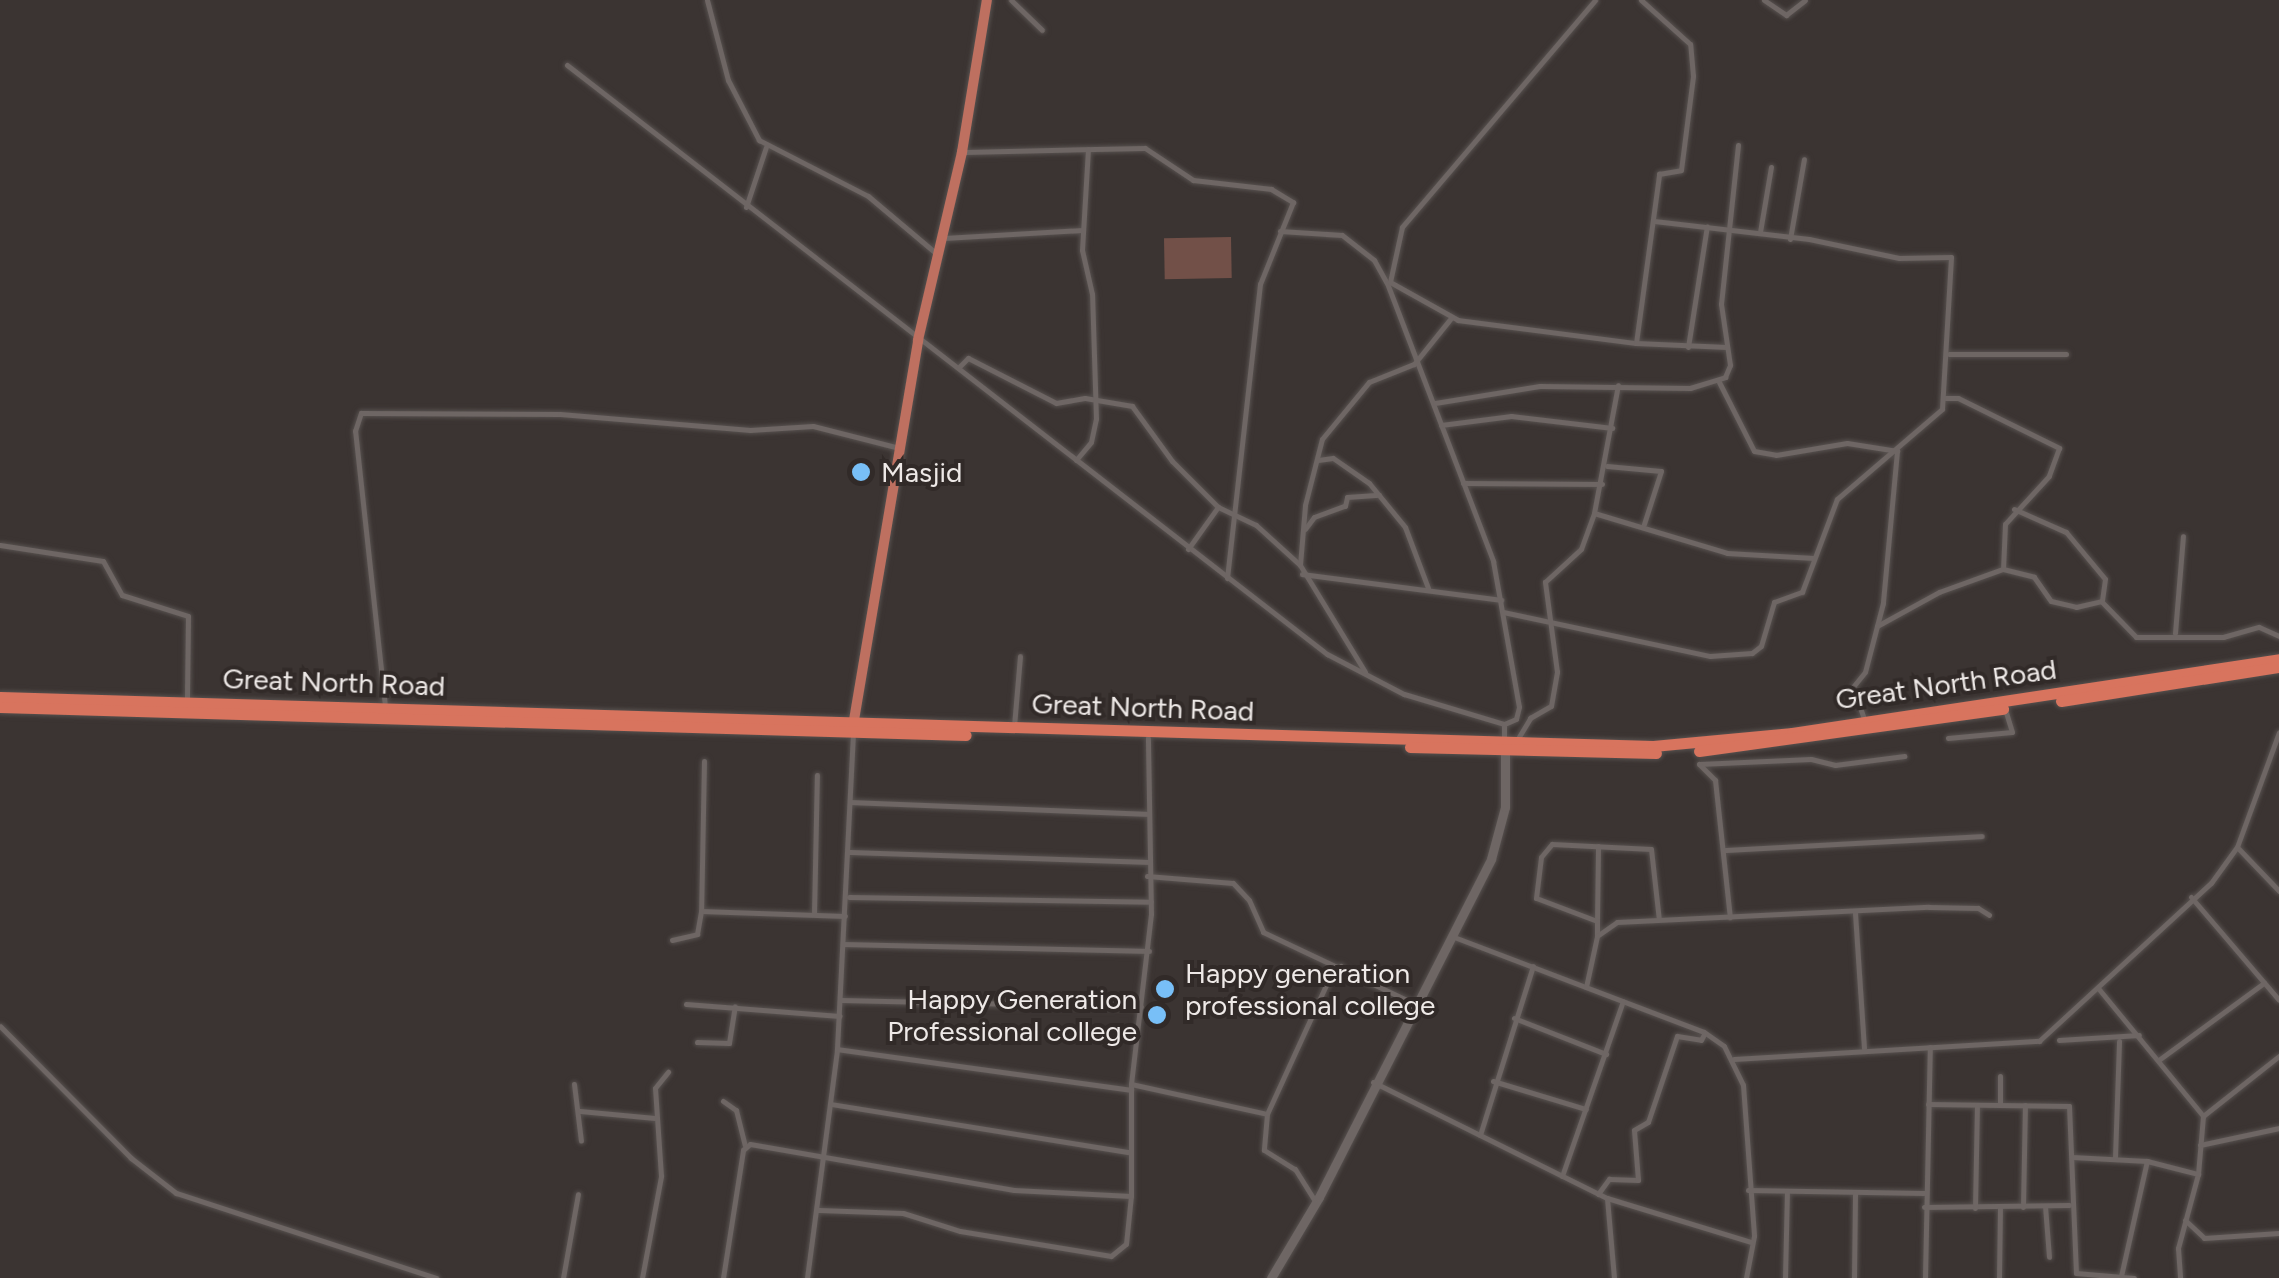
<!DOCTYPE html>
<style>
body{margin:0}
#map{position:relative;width:2279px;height:1278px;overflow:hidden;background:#3b3432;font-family:Figtree,sans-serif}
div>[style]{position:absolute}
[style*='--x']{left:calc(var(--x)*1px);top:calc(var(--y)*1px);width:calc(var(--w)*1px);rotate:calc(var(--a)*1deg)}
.green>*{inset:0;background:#725048;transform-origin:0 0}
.roads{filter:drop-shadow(0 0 2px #57514f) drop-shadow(0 0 2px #57514f)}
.minor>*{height:5px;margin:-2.5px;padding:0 2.5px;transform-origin:2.5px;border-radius:2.5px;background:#6e6664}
.secondary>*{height:9px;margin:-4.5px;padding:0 4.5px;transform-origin:4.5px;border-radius:4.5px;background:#6e6664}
.primary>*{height:10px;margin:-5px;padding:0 5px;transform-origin:5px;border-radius:5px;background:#be7060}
.trunk>*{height:11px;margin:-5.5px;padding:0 5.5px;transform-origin:5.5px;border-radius:5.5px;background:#d8745e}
.dots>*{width:28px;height:28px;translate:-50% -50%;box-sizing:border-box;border:5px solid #312a28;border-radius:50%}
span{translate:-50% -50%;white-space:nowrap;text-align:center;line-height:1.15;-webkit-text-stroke:8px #312a28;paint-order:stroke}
.poi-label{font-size:28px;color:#eee9e7}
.left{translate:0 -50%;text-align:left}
.right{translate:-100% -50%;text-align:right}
.street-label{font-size:28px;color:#eee9e7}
</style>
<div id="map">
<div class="green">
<i style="left:1231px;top:237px;width:41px;height:67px;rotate:89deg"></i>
</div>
<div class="roads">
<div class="minor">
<i style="--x:707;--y:0;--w:83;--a:75.3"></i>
<i style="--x:728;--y:80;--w:68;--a:62.7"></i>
<i style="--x:759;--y:140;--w:123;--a:27.2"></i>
<i style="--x:868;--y:196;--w:92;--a:40.1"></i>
<i style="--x:1011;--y:0;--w:43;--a:44.1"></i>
<i style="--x:1764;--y:0;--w:27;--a:34"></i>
<i style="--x:1786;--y:15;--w:24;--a:-38"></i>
<i style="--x:567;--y:65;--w:962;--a:37.78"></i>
<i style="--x:1327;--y:654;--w:87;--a:27.5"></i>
<i style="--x:1404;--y:694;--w:104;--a:16.7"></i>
<i style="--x:1504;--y:724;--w:16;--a:90"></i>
<i style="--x:965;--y:152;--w:180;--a:-1.3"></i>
<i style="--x:1145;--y:148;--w:58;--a:33.7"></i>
<i style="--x:1193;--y:180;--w:79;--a:6.6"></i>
<i style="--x:1271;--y:189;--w:26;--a:31"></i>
<i style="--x:1293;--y:202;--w:88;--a:111.9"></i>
<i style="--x:1260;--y:284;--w:296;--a:96.4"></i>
<i style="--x:746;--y:207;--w:63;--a:-71.6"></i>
<i style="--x:1280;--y:231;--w:62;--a:3.7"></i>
<i style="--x:1342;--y:235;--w:41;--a:38"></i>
<i style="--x:1374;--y:260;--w:26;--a:61"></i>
<i style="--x:1387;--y:283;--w:298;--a:69.1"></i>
<i style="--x:1493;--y:561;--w:148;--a:79.9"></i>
<i style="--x:1519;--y:707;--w:12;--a:104"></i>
<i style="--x:1516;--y:719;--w:13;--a:157"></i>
<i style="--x:1760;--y:232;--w:66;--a:-80.4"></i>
<i style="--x:944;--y:238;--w:139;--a:-3.3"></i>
<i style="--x:1790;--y:239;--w:81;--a:-80.1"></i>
<i style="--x:1390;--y:282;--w:78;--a:29.2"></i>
<i style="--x:1458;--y:320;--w:179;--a:7.4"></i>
<i style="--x:1636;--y:343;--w:171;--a:-82.2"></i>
<i style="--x:1659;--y:174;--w:22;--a:-10"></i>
<i style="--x:1681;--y:170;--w:95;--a:-82.7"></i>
<i style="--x:1693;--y:76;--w:32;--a:-95"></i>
<i style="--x:1690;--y:44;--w:66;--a:-138.1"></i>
<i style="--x:1390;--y:282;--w:56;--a:-77.7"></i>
<i style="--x:1402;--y:227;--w:298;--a:-49.6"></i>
<i style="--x:1636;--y:343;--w:91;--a:2.5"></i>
<i style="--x:1688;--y:347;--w:122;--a:-81.1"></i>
<i style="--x:1949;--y:354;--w:117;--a:0"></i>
<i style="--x:959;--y:367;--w:13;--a:-45"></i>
<i style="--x:968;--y:358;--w:99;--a:27.1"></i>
<i style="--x:1056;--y:403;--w:29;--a:-10"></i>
<i style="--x:1085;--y:398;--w:48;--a:9.7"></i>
<i style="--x:1132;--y:406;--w:68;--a:54"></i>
<i style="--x:1172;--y:461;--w:65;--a:45"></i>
<i style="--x:1218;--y:507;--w:42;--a:25.3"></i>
<i style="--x:1256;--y:525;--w:59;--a:42.3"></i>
<i style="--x:1300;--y:565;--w:125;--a:58.7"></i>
<i style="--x:1719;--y:382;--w:77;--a:63.1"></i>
<i style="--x:1754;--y:451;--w:22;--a:10"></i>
<i style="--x:1776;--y:455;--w:72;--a:-9.6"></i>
<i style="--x:1847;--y:443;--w:51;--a:9.1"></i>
<i style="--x:1897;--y:451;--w:153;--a:95.3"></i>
<i style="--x:1883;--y:603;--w:71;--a:104.6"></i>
<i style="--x:1865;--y:672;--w:19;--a:129"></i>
<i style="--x:1853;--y:687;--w:34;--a:71"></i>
<i style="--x:1945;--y:398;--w:13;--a:0"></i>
<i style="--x:1958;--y:398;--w:113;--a:26.3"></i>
<i style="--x:2059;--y:448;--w:30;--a:110"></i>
<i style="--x:2049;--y:476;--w:65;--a:132.5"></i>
<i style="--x:2005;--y:524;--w:45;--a:92.5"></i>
<i style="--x:1435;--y:403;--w:106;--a:-9.2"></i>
<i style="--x:1540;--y:386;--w:150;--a:0.8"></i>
<i style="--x:1690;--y:388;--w:37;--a:-17"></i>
<i style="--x:1725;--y:377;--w:13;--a:-67"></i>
<i style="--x:1730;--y:365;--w:62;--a:-98.4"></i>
<i style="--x:1721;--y:304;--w:160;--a:-83.9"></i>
<i style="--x:1441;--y:425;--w:71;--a:-7.3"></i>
<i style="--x:1511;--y:416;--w:102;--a:6.8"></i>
<i style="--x:1076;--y:460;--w:23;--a:-50"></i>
<i style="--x:1091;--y:442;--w:24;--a:-78"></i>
<i style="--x:1096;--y:419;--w:125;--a:-91.8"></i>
<i style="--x:1092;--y:294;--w:45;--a:-102.8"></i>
<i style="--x:1082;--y:250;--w:101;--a:-86.6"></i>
<i style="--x:1318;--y:460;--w:15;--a:-8"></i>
<i style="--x:1333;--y:458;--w:44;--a:34.8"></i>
<i style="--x:1369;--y:483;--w:57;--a:50.7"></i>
<i style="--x:1405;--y:527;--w:65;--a:69.3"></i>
<i style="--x:1607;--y:466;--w:54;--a:5.3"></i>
<i style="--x:1661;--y:471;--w:56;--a:107.8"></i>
<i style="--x:1463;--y:483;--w:139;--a:0.4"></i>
<i style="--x:2014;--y:509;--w:57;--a:23.9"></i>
<i style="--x:2066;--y:532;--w:61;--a:50.3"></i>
<i style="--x:2105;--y:579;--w:22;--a:98"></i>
<i style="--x:1594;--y:513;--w:139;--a:16.7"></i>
<i style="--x:1727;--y:553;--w:87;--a:3.3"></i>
<i style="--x:1305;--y:529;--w:15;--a:-53"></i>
<i style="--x:1314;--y:517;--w:33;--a:-20"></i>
<i style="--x:1345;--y:506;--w:9;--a:-77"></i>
<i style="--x:1347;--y:497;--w:32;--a:-4"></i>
<i style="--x:0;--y:545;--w:104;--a:8.8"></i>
<i style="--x:103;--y:561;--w:39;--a:61"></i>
<i style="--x:122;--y:595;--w:69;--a:17.7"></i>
<i style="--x:188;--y:616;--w:85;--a:90.7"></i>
<i style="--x:1188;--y:549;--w:52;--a:-54.5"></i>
<i style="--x:1300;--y:565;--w:60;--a:-85.2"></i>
<i style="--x:1305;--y:505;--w:68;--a:-75.6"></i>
<i style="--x:1322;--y:439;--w:74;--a:-50.5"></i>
<i style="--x:1369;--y:382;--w:48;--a:-21.8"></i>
<i style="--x:1414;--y:364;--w:59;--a:-51.2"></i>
<i style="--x:1302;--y:574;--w:201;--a:7.4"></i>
<i style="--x:1503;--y:612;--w:212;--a:12"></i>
<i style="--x:1710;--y:656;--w:42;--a:-4.1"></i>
<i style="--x:1752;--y:653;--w:11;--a:-38"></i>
<i style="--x:1761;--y:646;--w:46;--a:-73.5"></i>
<i style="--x:1774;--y:602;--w:30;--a:-20"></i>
<i style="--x:1802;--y:592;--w:99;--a:-69.4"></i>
<i style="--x:1837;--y:499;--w:138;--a:-40.6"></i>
<i style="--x:1942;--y:409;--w:152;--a:-86.6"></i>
<i style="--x:1951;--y:257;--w:52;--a:178.9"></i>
<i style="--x:1899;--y:258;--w:92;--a:-168.1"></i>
<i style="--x:1809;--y:239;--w:156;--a:-173.4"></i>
<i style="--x:1877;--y:626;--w:71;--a:-28.7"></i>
<i style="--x:1939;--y:592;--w:68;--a:-19.8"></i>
<i style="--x:2003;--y:569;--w:32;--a:14"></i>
<i style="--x:2034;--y:577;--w:29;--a:55"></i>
<i style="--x:2051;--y:601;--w:26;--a:13"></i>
<i style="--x:2076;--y:607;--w:26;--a:-13"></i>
<i style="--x:2101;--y:601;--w:50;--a:45.8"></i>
<i style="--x:2136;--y:637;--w:87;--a:0"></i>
<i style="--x:2223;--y:637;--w:37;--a:-16"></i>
<i style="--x:2259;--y:627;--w:22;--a:24"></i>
<i style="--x:2175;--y:633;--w:97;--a:-85.3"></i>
<i style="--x:385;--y:706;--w:277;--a:-96.2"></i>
<i style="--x:355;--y:431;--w:19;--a:-72"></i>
<i style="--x:361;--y:413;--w:199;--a:0.3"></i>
<i style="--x:560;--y:414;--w:191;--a:4.8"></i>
<i style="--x:750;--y:430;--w:63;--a:-3.6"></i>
<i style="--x:813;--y:426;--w:89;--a:14.3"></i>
<i style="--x:1014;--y:726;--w:70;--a:-85.1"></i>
<i style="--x:1948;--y:738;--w:64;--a:-5.4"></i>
<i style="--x:2012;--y:732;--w:24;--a:-107"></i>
<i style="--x:1517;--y:740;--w:26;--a:-59"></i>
<i style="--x:1530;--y:718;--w:24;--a:-30"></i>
<i style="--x:1551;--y:706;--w:35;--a:-80"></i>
<i style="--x:1557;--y:672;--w:91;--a:-97.6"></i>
<i style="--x:1545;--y:582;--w:49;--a:-42.5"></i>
<i style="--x:1581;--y:549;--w:38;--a:-70"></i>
<i style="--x:1594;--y:513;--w:130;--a:-79.4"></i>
<i style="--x:704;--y:761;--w:150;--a:91.1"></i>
<i style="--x:701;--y:911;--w:144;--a:2"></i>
<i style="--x:1699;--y:764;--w:112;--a:-2.6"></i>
<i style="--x:1811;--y:759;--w:25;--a:14"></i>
<i style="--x:1835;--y:765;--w:70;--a:-7.4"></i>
<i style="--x:1699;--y:764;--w:23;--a:45"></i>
<i style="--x:1715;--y:780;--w:138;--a:83.8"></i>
<i style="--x:852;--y:802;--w:296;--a:2.3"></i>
<i style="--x:2237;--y:847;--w:61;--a:46.3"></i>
<i style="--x:1724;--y:850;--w:258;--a:-3.1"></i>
<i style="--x:850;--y:852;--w:300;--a:1.9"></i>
<i style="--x:1147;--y:876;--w:86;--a:4.7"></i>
<i style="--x:1233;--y:883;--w:23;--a:47"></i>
<i style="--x:1249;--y:900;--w:35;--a:66"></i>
<i style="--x:1263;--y:932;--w:166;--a:25.3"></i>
<i style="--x:849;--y:897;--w:302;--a:0.9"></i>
<i style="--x:2191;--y:897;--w:135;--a:49.5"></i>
<i style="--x:1855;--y:913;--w:136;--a:86.2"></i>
<i style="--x:814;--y:914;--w:139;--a:-88.8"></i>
<i style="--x:1597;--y:921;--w:75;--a:-89.2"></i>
<i style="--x:1597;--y:935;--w:14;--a:-90"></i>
<i style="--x:1597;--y:921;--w:65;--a:-159.3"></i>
<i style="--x:1536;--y:898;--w:41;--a:-83"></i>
<i style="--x:1541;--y:857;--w:17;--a:-50"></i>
<i style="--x:1552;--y:844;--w:99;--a:2.9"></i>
<i style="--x:1651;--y:849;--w:71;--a:83.6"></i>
<i style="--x:1454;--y:937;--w:267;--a:20.8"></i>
<i style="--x:1704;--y:1032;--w:24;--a:35"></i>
<i style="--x:1724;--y:1046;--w:43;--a:64"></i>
<i style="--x:1743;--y:1085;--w:151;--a:85.8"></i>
<i style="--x:1754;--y:1236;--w:43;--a:100.8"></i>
<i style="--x:672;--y:940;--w:26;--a:-13"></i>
<i style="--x:697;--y:934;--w:23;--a:-80"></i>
<i style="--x:845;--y:944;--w:304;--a:1.3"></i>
<i style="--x:1586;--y:987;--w:52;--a:-77.8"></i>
<i style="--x:1597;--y:936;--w:24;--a:-35"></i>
<i style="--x:1617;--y:922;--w:312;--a:-2.8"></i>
<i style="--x:1929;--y:907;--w:49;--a:1.2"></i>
<i style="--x:1978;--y:908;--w:13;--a:32"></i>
<i style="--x:2098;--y:988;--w:166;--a:50.6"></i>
<i style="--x:2203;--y:1116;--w:58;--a:94.9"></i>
<i style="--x:2198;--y:1174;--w:77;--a:105.1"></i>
<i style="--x:2178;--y:1248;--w:30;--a:86"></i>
<i style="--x:841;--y:1000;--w:300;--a:1.3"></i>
<i style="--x:686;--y:1004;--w:154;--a:4.5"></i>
<i style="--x:1514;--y:1018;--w:99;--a:21.4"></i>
<i style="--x:0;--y:1026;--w:186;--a:45.2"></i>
<i style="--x:131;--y:1158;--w:57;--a:37.9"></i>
<i style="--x:176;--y:1193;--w:274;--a:18.1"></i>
<i style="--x:2059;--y:1040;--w:80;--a:-3.6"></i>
<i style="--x:697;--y:1042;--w:32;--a:2"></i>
<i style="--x:729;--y:1043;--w:37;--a:-81"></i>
<i style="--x:837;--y:1049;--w:297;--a:7.9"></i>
<i style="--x:1734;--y:1059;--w:306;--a:-3.4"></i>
<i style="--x:2039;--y:1041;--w:234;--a:-42.6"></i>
<i style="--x:2211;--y:883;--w:44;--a:-54.2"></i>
<i style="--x:2237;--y:847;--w:122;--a:-69.9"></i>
<i style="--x:2160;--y:1059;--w:129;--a:-36.2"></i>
<i style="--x:1493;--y:1081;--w:97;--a:16.8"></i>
<i style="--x:1373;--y:1082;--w:261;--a:26.4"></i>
<i style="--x:1607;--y:1198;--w:80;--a:85"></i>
<i style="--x:574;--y:1084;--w:57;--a:83"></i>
<i style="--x:1131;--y:1084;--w:139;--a:12.4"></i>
<i style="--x:1267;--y:1114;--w:36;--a:95"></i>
<i style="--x:1264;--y:1150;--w:36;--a:32"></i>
<i style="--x:1295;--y:1169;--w:39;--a:58"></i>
<i style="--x:723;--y:1101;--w:16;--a:35"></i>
<i style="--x:736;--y:1110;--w:36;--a:76"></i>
<i style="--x:831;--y:1104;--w:301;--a:9.2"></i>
<i style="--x:1928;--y:1104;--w:141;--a:0.8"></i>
<i style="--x:2069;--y:1106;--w:167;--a:87.6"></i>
<i style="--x:2076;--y:1273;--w:58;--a:4.9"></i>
<i style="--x:2000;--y:1105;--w:29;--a:-90"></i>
<i style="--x:580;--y:1111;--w:75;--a:5.3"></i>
<i style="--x:1267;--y:1114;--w:144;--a:-65.4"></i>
<i style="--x:1327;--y:983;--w:22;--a:-51"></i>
<i style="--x:2203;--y:1116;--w:97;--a:-38.3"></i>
<i style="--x:1480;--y:1135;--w:177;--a:-72.6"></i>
<i style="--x:2200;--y:1145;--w:81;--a:-12.1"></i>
<i style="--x:2072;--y:1157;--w:75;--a:3.1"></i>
<i style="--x:2147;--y:1161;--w:53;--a:14.3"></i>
<i style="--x:2115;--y:1157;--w:116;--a:-88"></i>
<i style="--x:1562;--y:1176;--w:185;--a:-70.8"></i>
<i style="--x:1748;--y:1190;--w:176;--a:1"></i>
<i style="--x:1598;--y:1194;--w:19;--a:-54"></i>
<i style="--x:1609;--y:1179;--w:29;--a:2"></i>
<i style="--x:1638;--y:1180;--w:50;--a:-94.6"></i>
<i style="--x:1634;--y:1130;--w:16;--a:-30"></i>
<i style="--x:1648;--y:1122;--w:91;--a:-71.4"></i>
<i style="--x:1677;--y:1036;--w:24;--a:9"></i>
<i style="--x:1701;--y:1040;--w:7;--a:-63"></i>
<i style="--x:1607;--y:1198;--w:151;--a:17"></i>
<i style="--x:2045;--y:1206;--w:51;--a:85.5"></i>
<i style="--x:1924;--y:1207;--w:145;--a:-0.8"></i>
<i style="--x:2023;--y:1207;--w:102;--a:-88.9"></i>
<i style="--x:1975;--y:1208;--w:103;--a:-88.9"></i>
<i style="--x:819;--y:1210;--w:84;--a:2"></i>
<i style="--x:903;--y:1213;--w:60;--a:17.5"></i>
<i style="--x:960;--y:1231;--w:153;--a:9.4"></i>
<i style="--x:1111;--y:1256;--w:19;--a:-39"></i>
<i style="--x:1126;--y:1244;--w:48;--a:-84.1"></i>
<i style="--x:2185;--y:1220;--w:26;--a:43"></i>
<i style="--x:2204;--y:1238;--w:75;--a:-3.8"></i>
<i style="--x:2121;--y:1276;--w:118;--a:-77.3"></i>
<i style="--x:563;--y:1278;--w:85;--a:-79.9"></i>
<i style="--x:642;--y:1278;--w:104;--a:-79.4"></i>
<i style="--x:661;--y:1176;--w:88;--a:-93.9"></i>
<i style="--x:655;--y:1088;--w:21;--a:-51"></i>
<i style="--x:723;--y:1278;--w:130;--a:-81.1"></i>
<i style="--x:743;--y:1150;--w:9;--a:-41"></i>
<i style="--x:750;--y:1144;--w:268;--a:9.9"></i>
<i style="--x:1014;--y:1190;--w:117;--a:2.9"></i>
<i style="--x:1131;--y:1196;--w:112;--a:-90"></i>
<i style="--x:1131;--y:1084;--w:171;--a:-83.3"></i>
<i style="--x:1151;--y:914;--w:176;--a:-91"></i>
<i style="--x:807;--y:1278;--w:231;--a:-82.5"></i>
<i style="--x:837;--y:1049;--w:315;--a:-87.1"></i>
<i style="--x:1785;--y:1278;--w:86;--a:-88.7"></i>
<i style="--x:1854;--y:1278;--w:85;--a:-89.3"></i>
<i style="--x:1925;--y:1278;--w:231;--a:-88.8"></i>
<i style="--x:1999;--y:1278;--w:70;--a:-89.2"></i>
</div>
<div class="secondary">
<i style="--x:1271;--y:1278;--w:94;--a:-59.3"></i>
<i style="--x:1319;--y:1197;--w:379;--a:-63"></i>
<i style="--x:1491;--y:859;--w:54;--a:-74.9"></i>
<i style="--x:1505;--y:807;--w:60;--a:-90"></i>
</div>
<div class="primary">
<i style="--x:853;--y:726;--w:391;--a:-80.4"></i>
<i style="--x:918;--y:340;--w:193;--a:-76.8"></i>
<i style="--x:962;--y:152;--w:154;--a:-80.7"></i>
</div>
<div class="trunk">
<i style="--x:0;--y:697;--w:1654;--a:1.7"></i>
<i style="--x:1653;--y:746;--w:140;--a:-5.3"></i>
<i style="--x:1792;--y:733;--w:493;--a:-8.6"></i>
<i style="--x:2061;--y:701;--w:221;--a:-8.9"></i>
<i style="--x:0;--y:707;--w:966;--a:1.66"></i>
<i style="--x:1410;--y:747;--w:246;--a:1.4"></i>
<i style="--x:1699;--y:751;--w:307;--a:-7.9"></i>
</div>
</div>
<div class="dots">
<i style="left:861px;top:472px;background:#78bff7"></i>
<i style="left:1165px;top:989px;background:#78bff7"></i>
<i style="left:1157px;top:1015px;background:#78bff7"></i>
</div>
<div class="poi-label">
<span class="left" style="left:881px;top:472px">Masjid</span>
<span class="left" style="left:1185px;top:989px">Happy generation<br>professional college</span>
<span class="right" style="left:1137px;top:1015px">Happy Generation<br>Professional college</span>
</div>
<div class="street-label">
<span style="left:334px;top:682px;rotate:2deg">Great North Road</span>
<span style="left:1946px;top:684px;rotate:-8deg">Great North Road</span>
<span style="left:1143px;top:707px;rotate:2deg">Great North Road</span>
</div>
</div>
